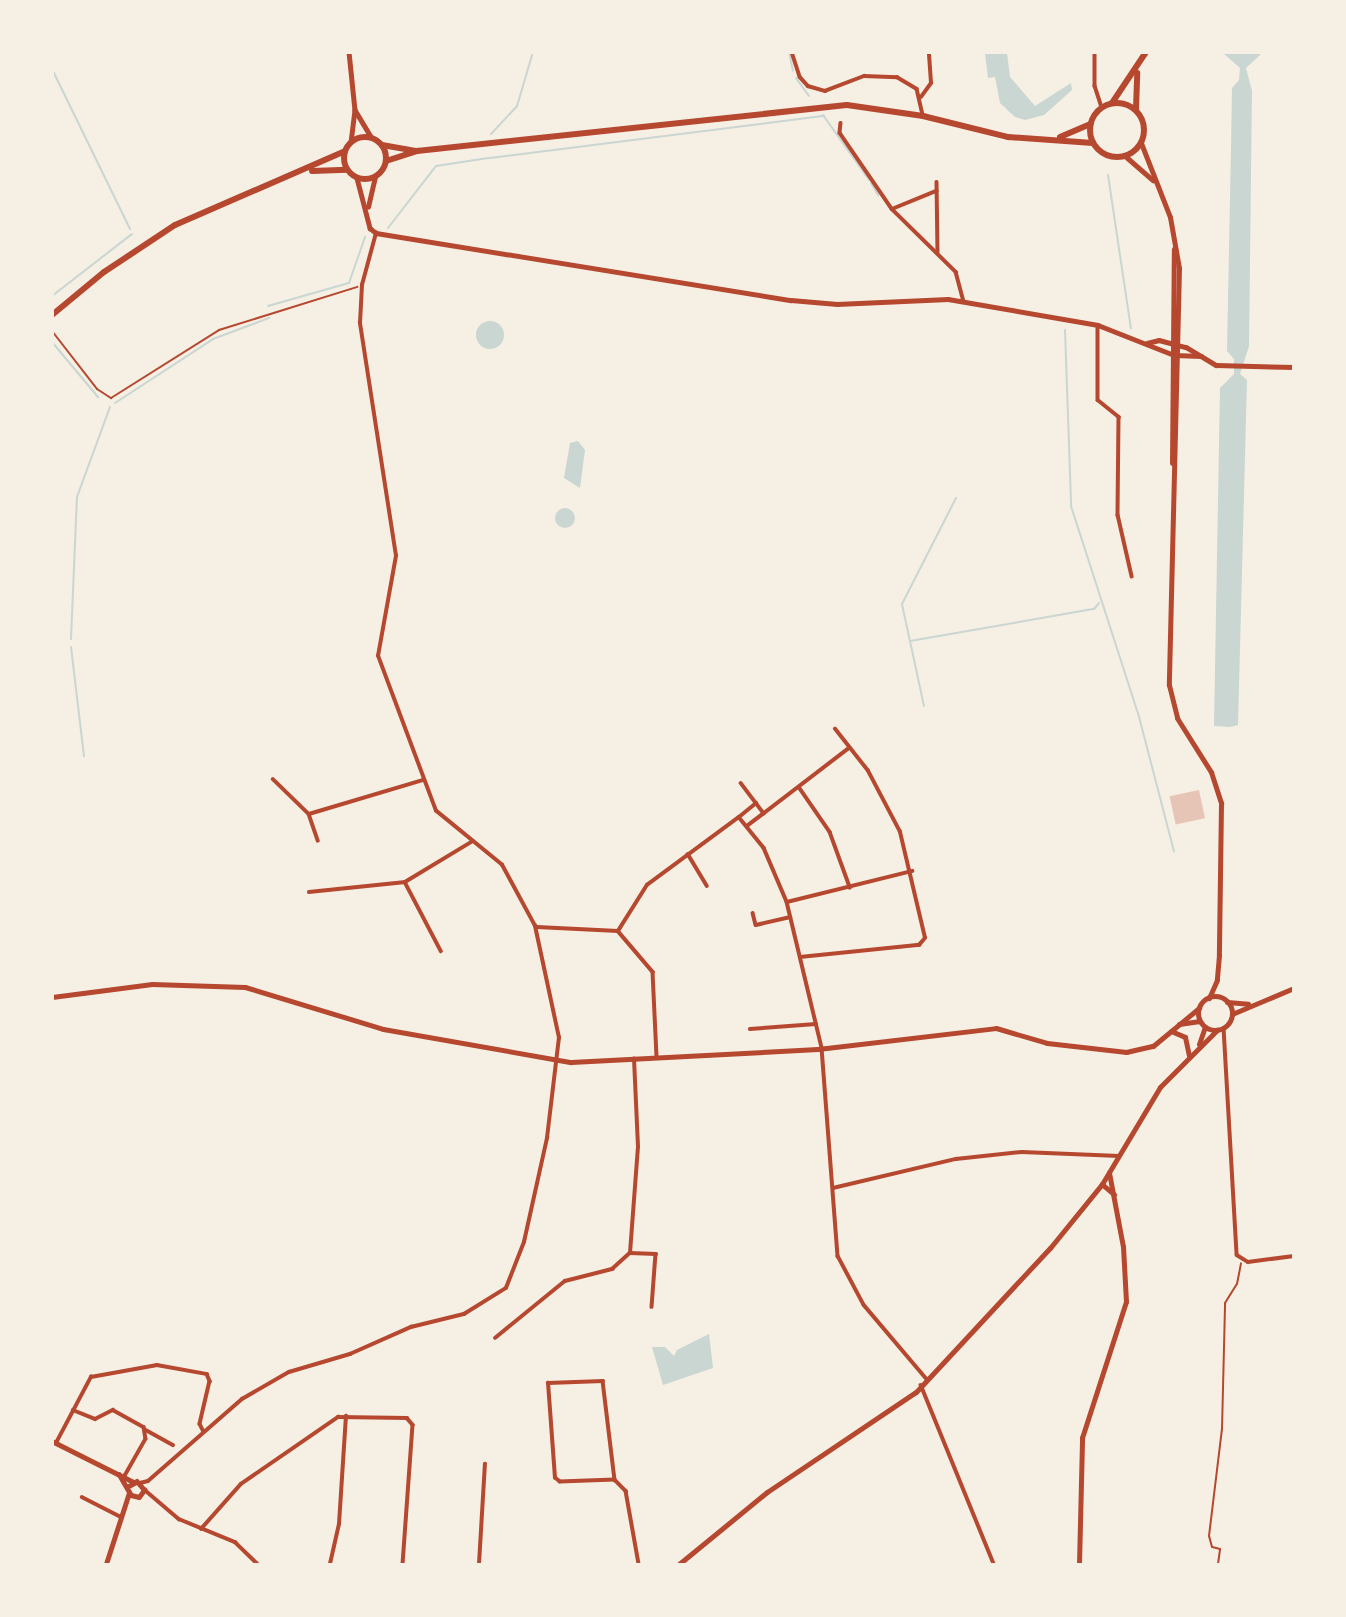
<!DOCTYPE html>
<style>
body{margin:0}
#map{position:relative;width:1346px;height:1617px;overflow:hidden;background:#f6efe4;font-family:"Open Sans",sans-serif}
div>[style]{position:absolute}
[style*='--x']{left:calc(var(--x)*1px);top:calc(var(--y)*1px);width:calc(var(--w)*1px);rotate:calc(var(--a)*1deg)}
.water>*{inset:0;background:#c9d6d2}
.round{border-radius:50%}
.stream>*{height:2px;margin:-1px;padding:0 1px;transform-origin:1px;border-radius:1px;background:#c9d6d2}
.building>*{inset:0;background:#e6c5b7;transform-origin:0 0}
.path>*{height:2px;margin:-1px;padding:0 1px;transform-origin:1px;border-radius:1px;background:#b5482f}
.minor>*{height:3.5px;margin:-1.75px;padding:0 1.75px;transform-origin:1.75px;border-radius:1.75px;background:#b5482f}
.tertiary>*{height:4.5px;margin:-2.25px;padding:0 2.25px;transform-origin:2.25px;border-radius:2.25px;background:#b5482f}
.secondary>*{height:5px;margin:-2.5px;padding:0 2.5px;transform-origin:2.5px;border-radius:2.5px;background:#b5482f}
.secondary>.ring{margin:-2.5px;padding:0;box-sizing:content-box;background:none;border:5px solid #b5482f;border-radius:50%}
.primary>*{height:6px;margin:-3px;padding:0 3px;transform-origin:3px;border-radius:3px;background:#b5482f}
.primary>.ring{margin:-3px;padding:0;box-sizing:content-box;background:none;border:6px solid #b5482f;border-radius:50%}
span{translate:-50% -50%;white-space:nowrap;text-align:center;line-height:1.15;-webkit-text-stroke:7px #f6efe4;paint-order:stroke}
.frame{position:absolute;inset:0;border:54px solid #f6efe4;pointer-events:none}
</style>
<div id="map">
<div class="water">
<i style="clip-path:polygon(985px 53px,1007px 53px,1010px 77px,1035px 106px,1071px 83px,1072px 90px,1044px 115px,1025px 120px,1015px 117px,1000px 103px,995px 77px,988px 78px)"></i>
<i style="clip-path:polygon(1223px 53px,1262px 53px,1246px 68px,1252px 91px,1249px 346px,1240px 374px,1247px 380px,1238px 725px,1230px 727px,1214px 726px,1220px 388px,1234px 374px,1234px 359px,1227px 351px,1231px 148px,1232px 88px,1239px 80px,1240px 68px)"></i>
<i class="round" style="left:476px;top:321px;width:28px;height:28px"></i>
<i style="clip-path:polygon(578px 441px,585px 450px,580px 488px,564px 478px,570px 443px)"></i>
<i class="round" style="left:555px;top:508px;width:20px;height:20px"></i>
<i style="clip-path:polygon(709px 1334px,713px 1368px,663px 1385px,652px 1347px,665px 1347px,674px 1356px,677px 1350px)"></i>
</div>
<div class="stream">
<i style="--x:789;--y:52;--w:19;--a:78"></i>
<i style="--x:52;--y:69;--w:178;--a:64"></i>
<i style="--x:796;--y:78;--w:22;--a:54"></i>
<i style="--x:823;--y:115;--w:80;--a:54.7"></i>
<i style="--x:491;--y:134;--w:38;--a:-47"></i>
<i style="--x:517;--y:106;--w:56;--a:-73.5"></i>
<i style="--x:490;--y:158;--w:337;--a:-7.2"></i>
<i style="--x:1108;--y:175;--w:155;--a:81.5"></i>
<i style="--x:871;--y:183;--w:14;--a:60"></i>
<i style="--x:388;--y:228;--w:78;--a:-52.3"></i>
<i style="--x:436;--y:166;--w:53;--a:-8.7"></i>
<i style="--x:52;--y:296;--w:101;--a:-37.8"></i>
<i style="--x:268;--y:306;--w:84;--a:-15.9"></i>
<i style="--x:349;--y:283;--w:49;--a:-70.8"></i>
<i style="--x:1065;--y:330;--w:176;--a:88"></i>
<i style="--x:1071;--y:506;--w:218;--a:72.1"></i>
<i style="--x:1138;--y:713;--w:143;--a:75.4"></i>
<i style="--x:52;--y:342;--w:72;--a:50.1"></i>
<i style="--x:115;--y:403;--w:117;--a:-33.1"></i>
<i style="--x:213;--y:339;--w:60;--a:-20.6"></i>
<i style="--x:71;--y:639;--w:142;--a:-87.6"></i>
<i style="--x:77;--y:497;--w:96;--a:-69.9"></i>
<i style="--x:910;--y:641;--w:187;--a:-9.9"></i>
<i style="--x:1094;--y:609;--w:8;--a:-50"></i>
<i style="--x:71;--y:647;--w:110;--a:83.2"></i>
<i style="--x:924;--y:706;--w:104;--a:-102.2"></i>
<i style="--x:902;--y:604;--w:119;--a:-63"></i>
</div>
<div class="building">
<i style="left:1199px;top:790px;width:29px;height:30px;rotate:78deg"></i>
</div>
<div class="path">
<i style="--x:52;--y:331;--w:73;--a:52.2"></i>
<i style="--x:97;--y:389;--w:17;--a:33"></i>
<i style="--x:111;--y:398;--w:128;--a:-32.2"></i>
<i style="--x:219;--y:330;--w:145;--a:-17.3"></i>
<i style="--x:1218;--y:1564;--w:15;--a:-82"></i>
<i style="--x:1220;--y:1549;--w:8;--a:-166"></i>
<i style="--x:1212;--y:1547;--w:11;--a:-105"></i>
<i style="--x:1209;--y:1536;--w:108;--a:-83.1"></i>
<i style="--x:1222;--y:1429;--w:126;--a:-88.6"></i>
<i style="--x:1225;--y:1303;--w:22;--a:-58"></i>
<i style="--x:1237;--y:1284;--w:21;--a:-79"></i>
</div>
<div class="minor">
<i style="--x:792;--y:52;--w:26;--a:72"></i>
<i style="--x:800;--y:77;--w:12;--a:48"></i>
<i style="--x:808;--y:86;--w:18;--a:16"></i>
<i style="--x:825;--y:91;--w:42;--a:-21"></i>
<i style="--x:864;--y:76;--w:33;--a:2"></i>
<i style="--x:897;--y:77;--w:23;--a:31"></i>
<i style="--x:917;--y:89;--w:28;--a:77"></i>
<i style="--x:1095;--y:52;--w:34;--a:90"></i>
<i style="--x:1095;--y:86;--w:22;--a:72"></i>
<i style="--x:921;--y:97;--w:17;--a:-54"></i>
<i style="--x:931;--y:83;--w:31;--a:-94"></i>
<i style="--x:841;--y:123;--w:10;--a:96"></i>
<i style="--x:840;--y:133;--w:92;--a:55.6"></i>
<i style="--x:892;--y:209;--w:90;--a:44.5"></i>
<i style="--x:956;--y:272;--w:31;--a:75"></i>
<i style="--x:937;--y:182;--w:70;--a:89.2"></i>
<i style="--x:892;--y:209;--w:48;--a:-22.2"></i>
<i style="--x:1098;--y:325;--w:75;--a:90"></i>
<i style="--x:1098;--y:400;--w:27;--a:39"></i>
<i style="--x:1119;--y:417;--w:98;--a:90.6"></i>
<i style="--x:1118;--y:515;--w:63;--a:77.1"></i>
<i style="--x:273;--y:779;--w:50;--a:44.2"></i>
<i style="--x:309;--y:814;--w:28;--a:71"></i>
<i style="--x:741;--y:783;--w:38;--a:53"></i>
<i style="--x:799;--y:787;--w:55;--a:55.4"></i>
<i style="--x:830;--y:832;--w:59;--a:70"></i>
<i style="--x:309;--y:814;--w:119;--a:-16.6"></i>
<i style="--x:739;--y:817;--w:22;--a:-39"></i>
<i style="--x:747;--y:826;--w:128;--a:-37.4"></i>
<i style="--x:688;--y:854;--w:37;--a:59"></i>
<i style="--x:405;--y:882;--w:78;--a:62.4"></i>
<i style="--x:309;--y:892;--w:97;--a:-5.9"></i>
<i style="--x:405;--y:882;--w:79;--a:-31.1"></i>
<i style="--x:787;--y:902;--w:129;--a:-13.9"></i>
<i style="--x:753;--y:913;--w:12;--a:76"></i>
<i style="--x:756;--y:925;--w:35;--a:-13"></i>
<i style="--x:537;--y:927;--w:81;--a:2.8"></i>
<i style="--x:618;--y:931;--w:54;--a:49.5"></i>
<i style="--x:653;--y:972;--w:86;--a:87.3"></i>
<i style="--x:618;--y:931;--w:54;--a:-57.8"></i>
<i style="--x:647;--y:885;--w:114;--a:-36.5"></i>
<i style="--x:739;--y:817;--w:40;--a:51"></i>
<i style="--x:764;--y:848;--w:59;--a:66.9"></i>
<i style="--x:787;--y:902;--w:150;--a:76.5"></i>
<i style="--x:822;--y:1048;--w:209;--a:85.6"></i>
<i style="--x:838;--y:1256;--w:55;--a:62"></i>
<i style="--x:864;--y:1305;--w:96;--a:49.7"></i>
<i style="--x:800;--y:957;--w:120;--a:-5.8"></i>
<i style="--x:919;--y:945;--w:9;--a:-49"></i>
<i style="--x:925;--y:938;--w:109;--a:-103.3"></i>
<i style="--x:900;--y:832;--w:69;--a:-117.7"></i>
<i style="--x:868;--y:771;--w:53;--a:-128.2"></i>
<i style="--x:1224;--y:1028;--w:227;--a:86.7"></i>
<i style="--x:1237;--y:1255;--w:13;--a:32"></i>
<i style="--x:1248;--y:1262;--w:46;--a:-7.4"></i>
<i style="--x:750;--y:1029;--w:66;--a:-4.3"></i>
<i style="--x:833;--y:1188;--w:126;--a:-13.3"></i>
<i style="--x:956;--y:1159;--w:66;--a:-6.1"></i>
<i style="--x:1022;--y:1152;--w:97;--a:2.4"></i>
<i style="--x:630;--y:1253;--w:26;--a:2"></i>
<i style="--x:656;--y:1254;--w:53;--a:94.3"></i>
<i style="--x:495;--y:1338;--w:90;--a:-39.2"></i>
<i style="--x:565;--y:1281;--w:49;--a:-14.3"></i>
<i style="--x:612;--y:1269;--w:24;--a:-42"></i>
<i style="--x:630;--y:1253;--w:106;--a:-85.7"></i>
<i style="--x:638;--y:1147;--w:88;--a:-92.6"></i>
<i style="--x:921;--y:1385;--w:193;--a:67.8"></i>
<i style="--x:73;--y:1410;--w:24;--a:22"></i>
<i style="--x:95;--y:1419;--w:20;--a:-27"></i>
<i style="--x:113;--y:1410;--w:35;--a:29"></i>
<i style="--x:144;--y:1427;--w:12;--a:81"></i>
<i style="--x:146;--y:1439;--w:43;--a:119.6"></i>
<i style="--x:146;--y:1430;--w:31;--a:29"></i>
<i style="--x:56;--y:1443;--w:75;--a:-62.1"></i>
<i style="--x:91;--y:1377;--w:67;--a:-10.3"></i>
<i style="--x:157;--y:1365;--w:51;--a:10.2"></i>
<i style="--x:207;--y:1374;--w:8;--a:67"></i>
<i style="--x:210;--y:1381;--w:44;--a:103.1"></i>
<i style="--x:200;--y:1424;--w:7;--a:63"></i>
<i style="--x:615;--y:1480;--w:55;--a:177.9"></i>
<i style="--x:560;--y:1482;--w:6;--a:-141"></i>
<i style="--x:555;--y:1478;--w:95;--a:-94.2"></i>
<i style="--x:548;--y:1383;--w:55;--a:-2.1"></i>
<i style="--x:603;--y:1381;--w:100;--a:83.1"></i>
<i style="--x:615;--y:1480;--w:16;--a:45"></i>
<i style="--x:626;--y:1491;--w:74;--a:79.9"></i>
<i style="--x:140;--y:1483;--w:8;--a:-14"></i>
<i style="--x:148;--y:1481;--w:125;--a:-41.1"></i>
<i style="--x:242;--y:1399;--w:54;--a:-29.9"></i>
<i style="--x:289;--y:1372;--w:64;--a:-16.4"></i>
<i style="--x:350;--y:1354;--w:67;--a:-23.9"></i>
<i style="--x:411;--y:1327;--w:55;--a:-13.8"></i>
<i style="--x:464;--y:1314;--w:49;--a:-31.8"></i>
<i style="--x:506;--y:1288;--w:49;--a:-68.6"></i>
<i style="--x:524;--y:1242;--w:107;--a:-77.5"></i>
<i style="--x:547;--y:1138;--w:101;--a:-83.2"></i>
<i style="--x:559;--y:1038;--w:115;--a:-102.1"></i>
<i style="--x:535;--y:926;--w:69;--a:-118.4"></i>
<i style="--x:502;--y:865;--w:85;--a:-140.7"></i>
<i style="--x:436;--y:811;--w:165;--a:-110.5"></i>
<i style="--x:378;--y:656;--w:102;--a:-79.8"></i>
<i style="--x:396;--y:556;--w:236;--a:-98.8"></i>
<i style="--x:360;--y:323;--w:38;--a:-87"></i>
<i style="--x:362;--y:285;--w:54;--a:-74.9"></i>
<i style="--x:145;--y:1490;--w:45;--a:40.5"></i>
<i style="--x:179;--y:1519;--w:61;--a:22.3"></i>
<i style="--x:235;--y:1542;--w:32;--a:44"></i>
<i style="--x:82;--y:1497;--w:44;--a:27.1"></i>
<i style="--x:201;--y:1529;--w:60;--a:-48.4"></i>
<i style="--x:241;--y:1484;--w:118;--a:-34.6"></i>
<i style="--x:338;--y:1417;--w:69;--a:0.8"></i>
<i style="--x:407;--y:1418;--w:9;--a:49"></i>
<i style="--x:413;--y:1425;--w:139;--a:94.1"></i>
<i style="--x:330;--y:1564;--w:41;--a:-77.3"></i>
<i style="--x:339;--y:1524;--w:108;--a:-86.3"></i>
<i style="--x:479;--y:1564;--w:100;--a:-86.6"></i>
</div>
<div class="tertiary">
<i style="--x:349;--y:52;--w:58;--a:84.1"></i>
<i style="--x:355;--y:110;--w:32;--a:97"></i>
<i style="--x:355;--y:110;--w:31;--a:59"></i>
<i style="--x:357;--y:178;--w:52;--a:75.4"></i>
<i style="--x:370;--y:228;--w:8;--a:40"></i>
<i style="--x:376;--y:233;--w:420;--a:9.2"></i>
<i style="--x:791;--y:300;--w:46;--a:5"></i>
<i style="--x:837;--y:304;--w:111;--a:-2.6"></i>
<i style="--x:948;--y:299;--w:152;--a:9.8"></i>
<i style="--x:1098;--y:325;--w:82;--a:21.5"></i>
<i style="--x:1174;--y:355;--w:27;--a:2"></i>
<i style="--x:368;--y:207;--w:31;--a:-77"></i>
<i style="--x:1147;--y:343;--w:12;--a:-14"></i>
<i style="--x:1159;--y:340;--w:28;--a:15"></i>
<i style="--x:1186;--y:347;--w:35;--a:31"></i>
<i style="--x:1216;--y:365;--w:78;--a:1.5"></i>
<i style="--x:1102;--y:1184;--w:16;--a:40"></i>
<i style="--x:52;--y:1441;--w:92;--a:26.6"></i>
<i style="--x:119;--y:1474;--w:24;--a:60"></i>
<i style="--x:131;--y:1495;--w:8;--a:14"></i>
<i style="--x:139;--y:1497;--w:9;--a:-54"></i>
<i style="--x:144;--y:1490;--w:11;--a:-131"></i>
<i style="--x:137;--y:1482;--w:10;--a:151"></i>
<i style="--x:106;--y:1564;--w:75;--a:-72.1"></i>
<i style="--x:1079;--y:1564;--w:126;--a:-88.6"></i>
<i style="--x:1082;--y:1438;--w:143;--a:-72.1"></i>
<i style="--x:1126;--y:1302;--w:55;--a:-93.1"></i>
<i style="--x:1123;--y:1247;--w:75;--a:-100.7"></i>
</div>
<div class="secondary">
<i style="--x:1141;--y:143;--w:79;--a:68.6"></i>
<i style="--x:1170;--y:217;--w:52;--a:80"></i>
<i style="--x:1179;--y:268;--w:417;--a:91.4"></i>
<i style="--x:1169;--y:685;--w:34;--a:76"></i>
<i style="--x:1177;--y:718;--w:64;--a:57.8"></i>
<i style="--x:1211;--y:772;--w:33;--a:72"></i>
<i style="--x:1221;--y:803;--w:152;--a:90.8"></i>
<i style="--x:1219;--y:955;--w:25;--a:95"></i>
<i style="--x:1217;--y:980;--w:20;--a:114"></i>
<i style="--x:1125;--y:156;--w:37;--a:41"></i>
<i style="--x:1172;--y:463;--w:214;--a:-89.5"></i>
<i class="ring" style="left:1198px;top:996px;width:29px;height:29px"></i>
<i style="--x:52;--y:997;--w:101;--a:-7.4"></i>
<i style="--x:152;--y:984;--w:93;--a:1.8"></i>
<i style="--x:245;--y:987;--w:144;--a:16.9"></i>
<i style="--x:383;--y:1029;--w:191;--a:10"></i>
<i style="--x:571;--y:1062;--w:247;--a:-3"></i>
<i style="--x:818;--y:1049;--w:179;--a:-6.7"></i>
<i style="--x:996;--y:1028;--w:53;--a:16.4"></i>
<i style="--x:1047;--y:1043;--w:80;--a:6.5"></i>
<i style="--x:1126;--y:1052;--w:28;--a:-13"></i>
<i style="--x:1153;--y:1046;--w:60;--a:-39.6"></i>
<i style="--x:1227;--y:1002;--w:21;--a:5"></i>
<i style="--x:1232;--y:1014;--w:67;--a:-22.8"></i>
<i style="--x:1179;--y:1024;--w:21;--a:-8"></i>
<i style="--x:1171;--y:1031;--w:15;--a:23"></i>
<i style="--x:1185;--y:1037;--w:19;--a:78"></i>
<i style="--x:1199;--y:1044;--w:18;--a:-71"></i>
<i style="--x:679;--y:1564;--w:114;--a:-39.3"></i>
<i style="--x:767;--y:1492;--w:179;--a:-33.9"></i>
<i style="--x:916;--y:1392;--w:197;--a:-47.1"></i>
<i style="--x:1050;--y:1248;--w:82;--a:-50.9"></i>
<i style="--x:1102;--y:1184;--w:113;--a:-59.1"></i>
<i style="--x:1160;--y:1087;--w:81;--a:-45"></i>
</div>
<div class="primary">
<i class="ring" style="left:1090px;top:103px;width:48px;height:48px"></i>
<i style="--x:1112;--y:103;--w:61;--a:-56.3"></i>
<i style="--x:1136;--y:109;--w:36;--a:-88"></i>
<i class="ring" style="left:344px;top:137px;width:36px;height:36px"></i>
<i style="--x:1060;--y:137;--w:33;--a:-23"></i>
<i style="--x:382;--y:145;--w:34;--a:10"></i>
<i style="--x:386;--y:161;--w:33;--a:-18"></i>
<i style="--x:417;--y:151;--w:432;--a:-6.1"></i>
<i style="--x:847;--y:105;--w:77;--a:8.2"></i>
<i style="--x:923;--y:116;--w:88;--a:13.9"></i>
<i style="--x:1008;--y:137;--w:85;--a:4"></i>
<i style="--x:312;--y:171;--w:35;--a:-2"></i>
<i style="--x:52;--y:315;--w:67;--a:-39.6"></i>
<i style="--x:104;--y:272;--w:85;--a:-33.5"></i>
<i style="--x:175;--y:225;--w:185;--a:-23.5"></i>
</div>
<div class="frame"></div>
</div>
